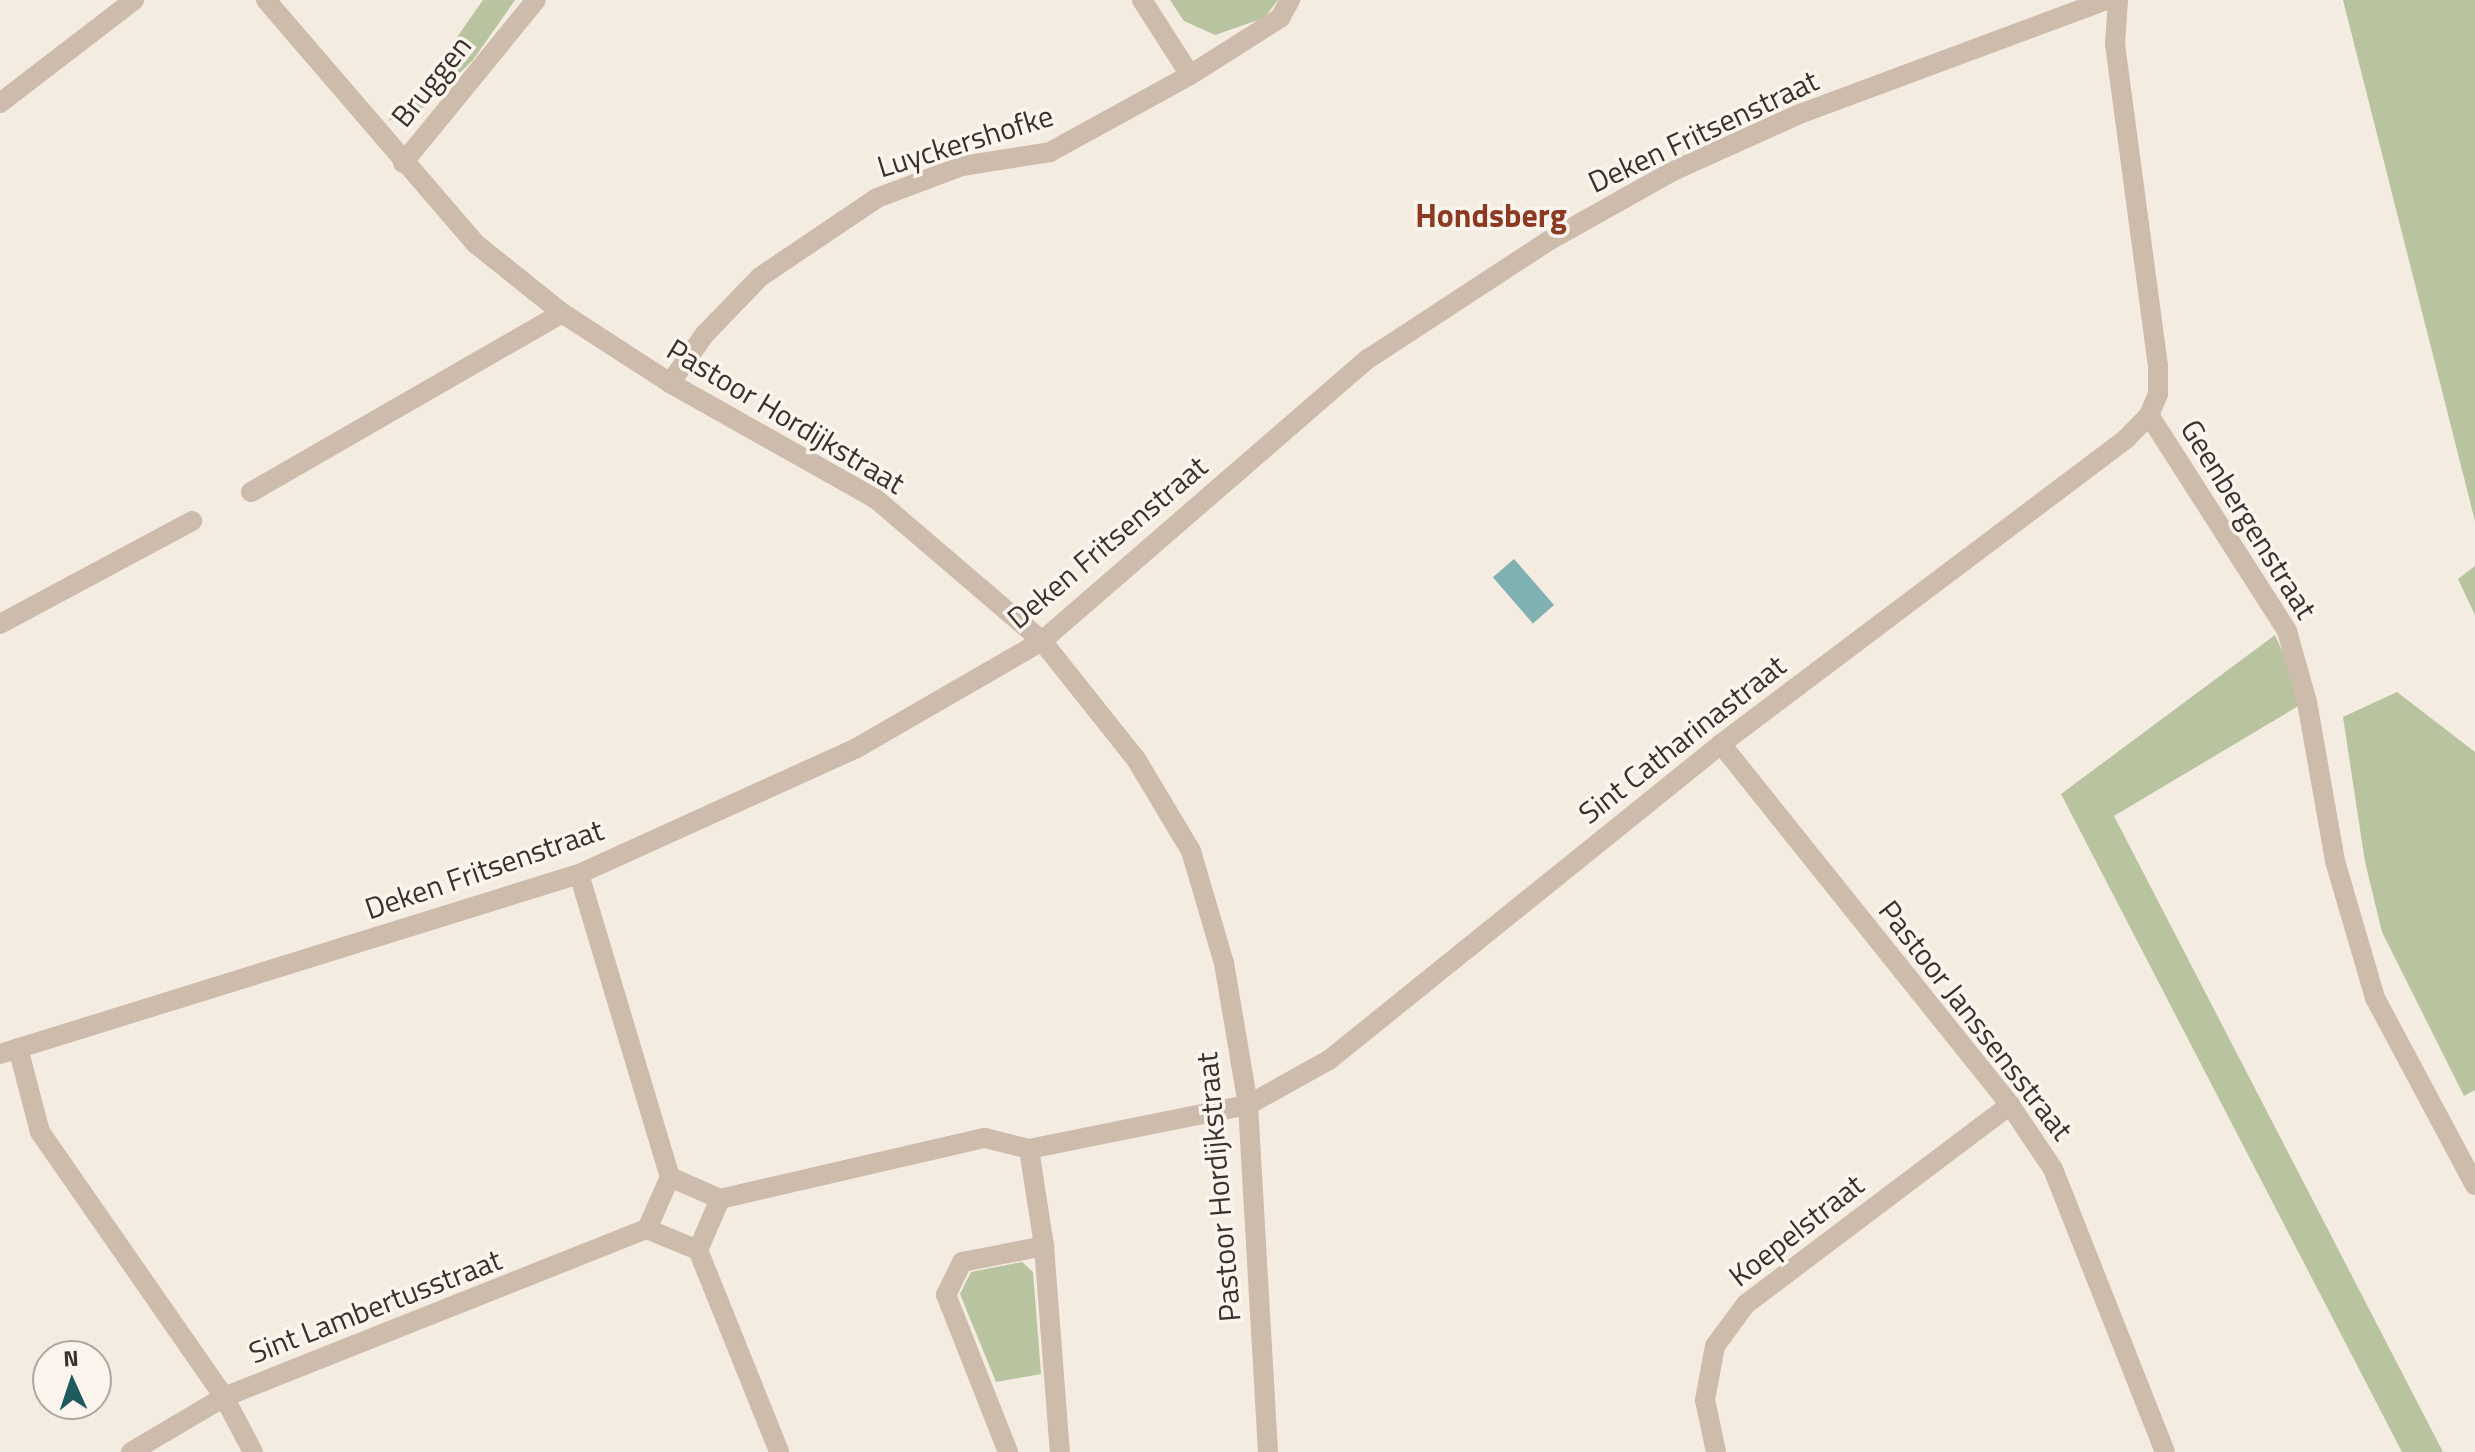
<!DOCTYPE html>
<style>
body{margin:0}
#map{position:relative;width:2475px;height:1452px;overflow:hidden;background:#f4ebe1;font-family:"Titillium Web",sans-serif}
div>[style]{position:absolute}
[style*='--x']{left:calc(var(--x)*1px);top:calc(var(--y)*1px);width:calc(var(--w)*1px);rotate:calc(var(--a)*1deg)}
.green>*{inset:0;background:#b8c4a0}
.water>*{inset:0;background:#7fb0b2;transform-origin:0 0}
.minor>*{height:20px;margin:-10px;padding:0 10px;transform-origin:10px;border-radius:10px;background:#cdbbac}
span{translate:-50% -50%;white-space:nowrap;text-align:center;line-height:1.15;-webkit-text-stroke:7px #fbf5ee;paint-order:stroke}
.street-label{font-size:30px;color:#3b302b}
.neighbourhood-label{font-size:32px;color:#8c3b22;font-weight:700}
.north{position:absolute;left:32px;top:1340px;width:80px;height:80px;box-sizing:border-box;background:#fbf5ee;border:2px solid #aea6a0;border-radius:50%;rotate:357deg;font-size:22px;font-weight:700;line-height:32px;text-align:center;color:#3b302b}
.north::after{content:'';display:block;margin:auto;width:28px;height:36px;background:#1f5a5e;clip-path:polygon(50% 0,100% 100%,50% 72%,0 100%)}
</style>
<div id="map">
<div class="green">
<i style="clip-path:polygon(483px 0,515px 0,473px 60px,425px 107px,388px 121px,441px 60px)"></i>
<i style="clip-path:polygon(1170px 0,1278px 0,1264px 18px,1215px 35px,1184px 21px)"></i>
<i style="clip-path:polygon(2343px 0,2475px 0,2475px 521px)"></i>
<i style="clip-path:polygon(2475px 566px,2475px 615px,2458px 579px)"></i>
<i style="clip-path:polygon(2275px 635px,2305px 702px,2114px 816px,2443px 1452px,2402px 1452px,2061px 794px)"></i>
<i style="clip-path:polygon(2397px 692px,2475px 752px,2475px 1090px,2464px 1096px,2382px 932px,2365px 862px,2343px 717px)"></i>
<i style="clip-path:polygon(1022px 1262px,1033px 1272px,1041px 1374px,996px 1382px,960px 1294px,971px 1272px)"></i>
</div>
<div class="water">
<i style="left:1514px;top:559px;width:61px;height:28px;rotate:49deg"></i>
</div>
<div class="minor">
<i style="--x:266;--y:0;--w:322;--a:49.3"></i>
<i style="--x:476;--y:244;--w:110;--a:38.7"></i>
<i style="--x:562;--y:313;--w:129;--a:32.9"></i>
<i style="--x:670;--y:383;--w:236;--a:29.4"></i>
<i style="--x:876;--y:499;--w:218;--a:40.5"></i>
<i style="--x:1042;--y:641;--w:151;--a:51.5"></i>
<i style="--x:1136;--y:759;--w:107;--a:59.1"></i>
<i style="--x:1191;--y:851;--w:117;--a:73.6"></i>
<i style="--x:1224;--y:963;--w:144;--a:80.4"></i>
<i style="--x:1248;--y:1105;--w:348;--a:86.7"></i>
<i style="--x:1142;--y:0;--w:89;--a:57.4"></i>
<i style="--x:2118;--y:0;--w:44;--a:93.9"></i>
<i style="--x:2115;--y:44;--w:324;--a:82.4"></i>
<i style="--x:2158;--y:365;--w:29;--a:90"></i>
<i style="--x:2158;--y:394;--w:23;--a:113"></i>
<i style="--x:2149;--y:415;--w:256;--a:57.4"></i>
<i style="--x:2287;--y:631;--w:74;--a:74.3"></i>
<i style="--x:2307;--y:702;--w:161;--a:80"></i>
<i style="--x:2335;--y:861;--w:143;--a:73.7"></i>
<i style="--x:2375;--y:998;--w:212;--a:61.9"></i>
<i style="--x:0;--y:103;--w:169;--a:-37.5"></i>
<i style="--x:403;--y:163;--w:210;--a:-50.8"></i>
<i style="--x:670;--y:383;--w:60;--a:-54.5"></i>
<i style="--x:705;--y:334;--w:79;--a:-46"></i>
<i style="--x:760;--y:277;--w:141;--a:-34"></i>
<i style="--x:877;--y:198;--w:91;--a:-20.6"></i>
<i style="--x:962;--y:166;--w:89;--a:-9"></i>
<i style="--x:1050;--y:152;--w:160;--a:-28.8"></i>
<i style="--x:1190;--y:75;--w:107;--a:-32.3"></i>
<i style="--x:1280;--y:18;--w:21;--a:-61"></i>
<i style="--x:251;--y:492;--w:359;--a:-29.9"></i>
<i style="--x:0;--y:624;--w:218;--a:-28.2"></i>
<i style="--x:1721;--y:744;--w:462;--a:51.3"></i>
<i style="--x:2010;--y:1105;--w:77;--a:56.1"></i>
<i style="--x:2053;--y:1169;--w:304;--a:68.4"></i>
<i style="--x:579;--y:874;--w:316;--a:73.3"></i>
<i style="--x:670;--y:1177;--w:57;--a:113.9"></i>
<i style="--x:647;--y:1229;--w:55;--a:22.4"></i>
<i style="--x:18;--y:1048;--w:87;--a:75.3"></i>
<i style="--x:40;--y:1132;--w:323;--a:55.2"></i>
<i style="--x:224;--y:1397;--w:62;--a:62.2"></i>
<i style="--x:0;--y:1054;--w:606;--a:-17.27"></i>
<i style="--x:579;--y:874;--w:303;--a:-24.4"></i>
<i style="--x:855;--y:749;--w:216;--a:-30"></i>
<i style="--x:1042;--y:641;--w:431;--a:-40.9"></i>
<i style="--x:1368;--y:359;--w:217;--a:-33.2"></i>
<i style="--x:1550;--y:240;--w:139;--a:-29.3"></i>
<i style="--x:1671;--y:172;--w:138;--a:-24.3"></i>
<i style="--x:1797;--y:115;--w:331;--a:-20.4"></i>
<i style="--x:1029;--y:1149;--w:98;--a:81.2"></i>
<i style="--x:1044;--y:1246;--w:207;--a:85.6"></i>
<i style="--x:670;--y:1177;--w:55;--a:23.7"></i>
<i style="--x:720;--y:1199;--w:56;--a:113.3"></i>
<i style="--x:698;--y:1250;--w:218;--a:68.1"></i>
<i style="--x:720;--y:1199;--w:272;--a:-13"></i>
<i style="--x:985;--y:1138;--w:45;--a:14"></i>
<i style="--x:1029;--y:1149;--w:223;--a:-11.4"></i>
<i style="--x:1248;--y:1105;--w:93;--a:-29.1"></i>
<i style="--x:1329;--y:1060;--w:504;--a:-38.87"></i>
<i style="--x:1721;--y:744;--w:507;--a:-36.98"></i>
<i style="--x:2126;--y:439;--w:33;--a:-46"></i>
<i style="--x:131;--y:1452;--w:108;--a:-30.6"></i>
<i style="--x:224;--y:1397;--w:455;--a:-21.7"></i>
<i style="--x:1008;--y:1452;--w:169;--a:-111.5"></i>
<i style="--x:946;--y:1295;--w:37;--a:-64"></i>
<i style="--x:962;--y:1262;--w:84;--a:-11"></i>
<i style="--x:1716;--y:1452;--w:53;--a:-101.9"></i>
<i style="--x:1705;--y:1400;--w:55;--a:-79.5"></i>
<i style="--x:1715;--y:1346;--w:52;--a:-53.6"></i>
<i style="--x:1746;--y:1304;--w:331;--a:-37"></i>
</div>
<div class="street-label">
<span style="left:431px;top:81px;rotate:-51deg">Bruggen</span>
<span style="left:1703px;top:131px;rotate:-25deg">Deken Fritsenstraat</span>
<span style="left:965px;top:141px;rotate:-17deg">Luyckershofke</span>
<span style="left:786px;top:416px;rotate:31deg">Pastoor Hordijkstraat</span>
<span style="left:2249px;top:519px;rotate:58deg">Geenbergenstraat</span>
<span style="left:1107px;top:542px;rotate:-40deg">Deken Fritsenstraat</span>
<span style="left:1682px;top:739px;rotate:-38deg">Sint Catharinastraat</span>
<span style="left:484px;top:869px;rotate:-19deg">Deken Fritsenstraat</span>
<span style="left:1976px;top:1020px;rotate:52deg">Pastoor Janssensstraat</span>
<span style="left:1218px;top:1187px;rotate:-95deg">Pastoor Hordijkstraat</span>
<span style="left:1796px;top:1230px;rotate:-38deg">Koepelstraat</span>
<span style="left:375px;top:1306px;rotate:-21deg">Sint Lambertusstraat</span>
</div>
<div class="neighbourhood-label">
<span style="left:1491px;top:215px">Hondsberg</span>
</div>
<div class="north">N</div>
</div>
